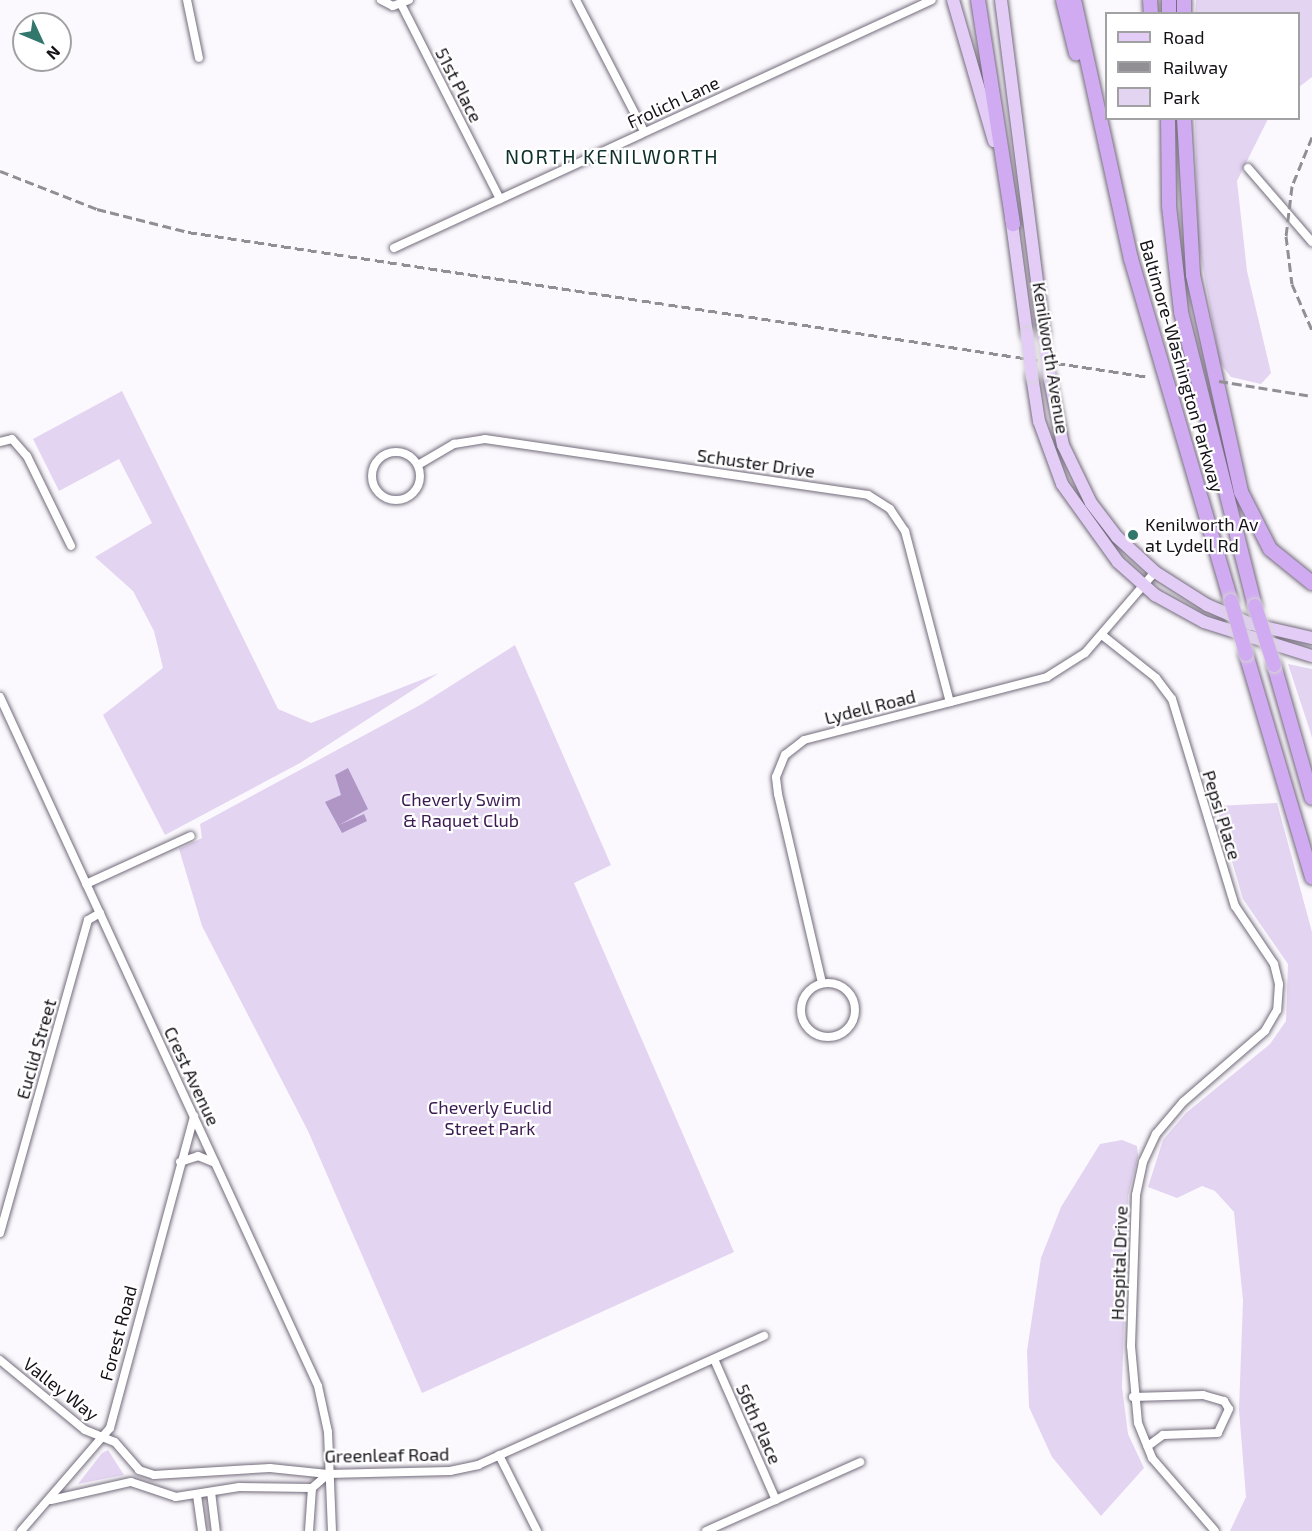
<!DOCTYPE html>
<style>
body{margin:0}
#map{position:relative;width:1312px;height:1531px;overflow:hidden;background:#fbf9fd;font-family:"Exo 2",sans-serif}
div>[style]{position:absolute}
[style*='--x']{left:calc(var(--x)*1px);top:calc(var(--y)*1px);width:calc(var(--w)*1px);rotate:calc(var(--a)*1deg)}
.green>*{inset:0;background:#e3d4f2}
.water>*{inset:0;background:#af96c5}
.roads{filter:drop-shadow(0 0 2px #736b7b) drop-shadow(0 0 2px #736b7b)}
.street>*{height:8px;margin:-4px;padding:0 4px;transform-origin:4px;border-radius:4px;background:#fff}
.street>.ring{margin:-4px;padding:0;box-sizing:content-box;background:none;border:8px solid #fff;border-radius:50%}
.primary>*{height:12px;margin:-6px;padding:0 6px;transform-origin:6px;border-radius:6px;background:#e3cdf7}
.highway>*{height:14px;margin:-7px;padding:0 7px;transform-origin:7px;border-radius:7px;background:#d1abf2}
.rail>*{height:3px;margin-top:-1.5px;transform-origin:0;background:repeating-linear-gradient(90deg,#928f94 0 9px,transparent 0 13.5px)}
.bridges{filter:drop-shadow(0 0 2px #d5d4d5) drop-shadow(0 0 2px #d5d4d5)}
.primary-bridge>*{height:12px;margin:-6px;padding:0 6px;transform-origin:6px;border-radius:6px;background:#e3cdf7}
.highway-bridge>*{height:14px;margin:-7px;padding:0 7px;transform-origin:7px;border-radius:7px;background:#d1abf2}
.dots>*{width:16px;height:16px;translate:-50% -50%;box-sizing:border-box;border:3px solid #fff;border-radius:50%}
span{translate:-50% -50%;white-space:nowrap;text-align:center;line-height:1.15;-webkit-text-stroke:4.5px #fff;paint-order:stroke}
.street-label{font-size:18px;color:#141117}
.poi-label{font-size:18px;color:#141117}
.left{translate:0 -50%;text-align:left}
.park-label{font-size:18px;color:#3b1a52}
.neighbourhood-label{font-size:20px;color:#0f302b;letter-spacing:1.5px}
.legend{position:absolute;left:1105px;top:12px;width:195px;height:108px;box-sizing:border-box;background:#fff;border:2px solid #a1a0a2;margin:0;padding:8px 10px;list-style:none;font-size:18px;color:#141117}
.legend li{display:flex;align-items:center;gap:12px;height:30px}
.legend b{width:30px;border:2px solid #a1a0a2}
.north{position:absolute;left:12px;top:12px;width:60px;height:60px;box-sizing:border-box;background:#fff;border:2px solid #a1a0a2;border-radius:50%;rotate:134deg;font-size:16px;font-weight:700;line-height:24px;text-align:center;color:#141117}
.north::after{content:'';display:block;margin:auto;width:21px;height:27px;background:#32776b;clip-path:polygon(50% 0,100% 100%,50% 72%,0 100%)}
</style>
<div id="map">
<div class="green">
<i style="clip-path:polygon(1196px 0,1312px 0,1312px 77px,1299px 87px,1298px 14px,1195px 13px)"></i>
<i style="clip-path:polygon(1195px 119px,1268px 119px,1237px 181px,1247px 271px,1271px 373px,1261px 384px,1231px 377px,1220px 363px,1198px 241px)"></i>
<i style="clip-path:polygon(122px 391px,278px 709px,311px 723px,439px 673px,300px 763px,165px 835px,103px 715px,163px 668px,154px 631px,133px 591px,95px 557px,152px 523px,119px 459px,59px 491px,33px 439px)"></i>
<i style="clip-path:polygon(515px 645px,611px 865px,574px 883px,734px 1252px,422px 1393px,308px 1131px,202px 926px,179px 849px,202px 838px,200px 824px,422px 704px)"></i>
<i style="clip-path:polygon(1288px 664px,1312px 669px,1312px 738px,1310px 731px)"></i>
<i style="clip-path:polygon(1277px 803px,1312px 932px,1312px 1531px,1230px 1531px,1246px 1497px,1239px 1410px,1243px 1300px,1234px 1212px,1215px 1191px,1202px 1186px,1177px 1198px,1148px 1187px,1163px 1140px,1186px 1113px,1270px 1044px,1286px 1021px,1288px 964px,1243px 899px,1216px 806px)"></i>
<i style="clip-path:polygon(1122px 1140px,1137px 1146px,1138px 1156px,1128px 1196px,1122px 1387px,1128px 1434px,1144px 1468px,1101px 1516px,1052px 1457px,1029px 1407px,1027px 1351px,1041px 1258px,1061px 1207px,1100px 1144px)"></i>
<i style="clip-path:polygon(108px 1450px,124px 1475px,78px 1484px,102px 1453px)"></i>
</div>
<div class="water">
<i style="clip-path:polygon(348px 768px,368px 809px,339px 825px,364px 814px,367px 821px,342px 833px,325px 802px,341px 795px,335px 775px)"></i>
</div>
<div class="roads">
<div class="street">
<i style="--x:187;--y:0;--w:59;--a:78.3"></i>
<i style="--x:381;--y:0;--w:13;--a:27"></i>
<i style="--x:393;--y:6;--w:17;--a:-21"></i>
<i style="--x:576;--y:0;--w:148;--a:62.6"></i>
<i style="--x:401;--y:4;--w:219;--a:63.1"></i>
<i style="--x:1248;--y:168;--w:98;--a:49.1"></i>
<i style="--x:394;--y:248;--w:592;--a:-24.75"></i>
<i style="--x:0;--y:442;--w:12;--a:-14"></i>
<i style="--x:12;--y:439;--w:23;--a:49"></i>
<i style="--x:27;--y:456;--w:100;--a:63.9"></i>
<i class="ring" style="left:372px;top:452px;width:40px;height:40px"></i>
<i style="--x:418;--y:465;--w:42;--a:-30.3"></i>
<i style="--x:454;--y:444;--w:31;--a:-9"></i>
<i style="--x:485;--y:439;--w:387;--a:8.3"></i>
<i style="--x:868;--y:495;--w:26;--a:32"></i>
<i style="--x:890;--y:509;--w:27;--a:56"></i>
<i style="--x:905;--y:531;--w:177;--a:75.3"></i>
<i style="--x:1102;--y:635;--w:69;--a:38.5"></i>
<i style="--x:1156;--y:678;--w:26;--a:53"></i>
<i style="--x:1172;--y:699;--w:216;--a:73.1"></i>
<i style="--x:1235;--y:906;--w:70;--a:56.1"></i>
<i style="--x:1274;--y:964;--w:21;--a:76"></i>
<i style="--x:1279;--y:984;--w:26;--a:94"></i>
<i style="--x:1277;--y:1010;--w:24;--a:120"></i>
<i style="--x:1265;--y:1031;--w:108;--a:139.1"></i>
<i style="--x:1183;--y:1102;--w:42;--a:130.2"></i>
<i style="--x:1156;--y:1134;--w:31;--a:115"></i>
<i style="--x:1143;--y:1162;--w:34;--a:102"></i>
<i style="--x:1136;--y:1195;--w:151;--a:91.9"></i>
<i style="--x:1131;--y:1346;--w:77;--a:84.8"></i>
<i style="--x:1138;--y:1423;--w:38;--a:68"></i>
<i style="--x:1152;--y:1458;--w:96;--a:49.2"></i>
<i style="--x:0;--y:697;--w:759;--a:65.22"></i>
<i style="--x:318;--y:1386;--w:47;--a:77.7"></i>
<i style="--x:328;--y:1432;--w:99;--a:87.7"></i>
<i style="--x:86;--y:884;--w:115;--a:-24.6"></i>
<i class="ring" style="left:801px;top:983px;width:46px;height:46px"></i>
<i style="--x:822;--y:983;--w:194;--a:-103.1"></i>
<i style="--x:778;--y:794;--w:17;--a:-97"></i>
<i style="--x:776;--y:777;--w:24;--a:-68"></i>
<i style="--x:785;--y:755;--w:24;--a:-38"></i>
<i style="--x:804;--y:740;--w:251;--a:-14.5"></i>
<i style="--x:1047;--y:677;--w:45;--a:-32.3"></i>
<i style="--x:1085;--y:653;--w:107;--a:-49.2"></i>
<i style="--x:180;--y:1162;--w:19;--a:-18"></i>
<i style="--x:198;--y:1156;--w:18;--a:22"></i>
<i style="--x:0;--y:1233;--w:325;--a:-74.3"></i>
<i style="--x:88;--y:920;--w:14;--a:-30"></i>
<i style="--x:714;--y:1359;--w:154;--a:66.3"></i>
<i style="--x:0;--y:1360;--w:110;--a:39.5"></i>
<i style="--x:85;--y:1430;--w:32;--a:22"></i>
<i style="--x:115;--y:1442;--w:37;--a:49"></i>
<i style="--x:139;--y:1470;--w:16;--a:18"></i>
<i style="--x:154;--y:1475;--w:116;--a:-3.5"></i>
<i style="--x:270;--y:1468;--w:58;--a:5.9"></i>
<i style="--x:328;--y:1474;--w:122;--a:-1.4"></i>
<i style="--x:450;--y:1471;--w:29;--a:-12"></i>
<i style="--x:478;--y:1465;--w:314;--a:-24.3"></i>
<i style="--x:1133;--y:1397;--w:70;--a:-1.6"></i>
<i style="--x:1203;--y:1395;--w:22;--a:16"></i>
<i style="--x:1224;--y:1401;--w:9;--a:58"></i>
<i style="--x:1229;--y:1409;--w:26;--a:115"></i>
<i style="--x:1218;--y:1433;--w:55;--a:177.9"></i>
<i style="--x:1163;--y:1435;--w:19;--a:144"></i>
<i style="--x:499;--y:1455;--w:85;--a:63.4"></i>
<i style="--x:131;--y:1482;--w:47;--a:18.4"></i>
<i style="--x:176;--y:1497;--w:64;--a:-9"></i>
<i style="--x:239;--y:1487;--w:73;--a:0.8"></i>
<i style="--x:211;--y:1492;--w:39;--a:83"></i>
<i style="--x:197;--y:1495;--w:36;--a:82"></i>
<i style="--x:51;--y:1500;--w:82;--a:-12.7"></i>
<i style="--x:21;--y:1531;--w:136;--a:-49.2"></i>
<i style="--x:110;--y:1428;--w:323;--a:-74.9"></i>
<i style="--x:309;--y:1531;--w:43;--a:-86"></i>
<i style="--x:312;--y:1488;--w:21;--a:-41"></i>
<i style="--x:706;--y:1531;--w:169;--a:-24.1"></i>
</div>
<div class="primary">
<i style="--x:953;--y:0;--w:147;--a:73.8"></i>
<i style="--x:1001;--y:0;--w:337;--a:82.7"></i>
<i style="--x:1011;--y:216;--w:119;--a:82.3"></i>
<i style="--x:1049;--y:375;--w:71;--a:78.7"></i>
<i style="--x:1063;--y:445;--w:64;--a:64.2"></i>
<i style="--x:1091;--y:503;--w:43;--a:52.6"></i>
<i style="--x:1117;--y:537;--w:52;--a:42.6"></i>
<i style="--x:1155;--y:572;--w:62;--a:32.4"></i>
<i style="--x:1207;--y:605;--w:48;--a:23.4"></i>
<i style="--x:1251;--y:624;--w:63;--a:12.9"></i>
<i style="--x:1032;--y:376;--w:46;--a:81.2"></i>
<i style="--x:1039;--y:421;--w:67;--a:69.9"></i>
<i style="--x:1062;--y:484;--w:96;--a:54.3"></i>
<i style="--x:1118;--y:562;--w:50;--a:41.7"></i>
<i style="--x:1155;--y:595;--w:56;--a:28.9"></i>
<i style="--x:1204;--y:622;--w:113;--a:17.5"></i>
</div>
<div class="highway">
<i style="--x:978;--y:0;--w:227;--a:81.1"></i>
<i style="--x:1063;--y:0;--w:55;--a:76.2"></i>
<i style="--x:1074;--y:0;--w:265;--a:77.6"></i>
<i style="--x:1131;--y:259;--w:356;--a:73.7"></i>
<i style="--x:1150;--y:0;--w:14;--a:86"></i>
<i style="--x:1184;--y:0;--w:14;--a:90"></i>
<i style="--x:1169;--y:14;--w:14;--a:-90"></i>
<i style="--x:1168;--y:118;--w:88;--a:89.3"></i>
<i style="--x:1169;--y:206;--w:107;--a:83.5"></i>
<i style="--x:1181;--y:312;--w:303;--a:75.9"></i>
<i style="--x:1184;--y:118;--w:157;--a:86.7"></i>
<i style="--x:1193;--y:275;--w:222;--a:77.5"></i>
<i style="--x:1241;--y:492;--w:64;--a:63"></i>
<i style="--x:1270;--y:549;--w:54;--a:39"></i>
<i style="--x:1246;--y:654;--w:233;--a:73.5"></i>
<i style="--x:1274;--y:665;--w:138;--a:74.1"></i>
</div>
</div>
<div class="rail">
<i style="--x:1312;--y:137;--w:53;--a:112.2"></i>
<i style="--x:1292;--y:186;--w:50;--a:96.8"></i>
<i style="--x:1286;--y:236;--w:48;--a:82.9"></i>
<i style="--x:1292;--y:284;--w:50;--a:66.5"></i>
<i style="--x:0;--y:171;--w:104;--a:21.4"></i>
<i style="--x:97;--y:209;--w:94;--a:14.2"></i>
<i style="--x:188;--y:232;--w:972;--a:8.58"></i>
<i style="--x:1219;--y:381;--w:94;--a:9.2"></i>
</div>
<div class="bridges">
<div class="primary-bridge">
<i style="--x:1027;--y:334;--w:42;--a:83.2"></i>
<i style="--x:1044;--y:334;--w:41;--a:83"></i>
</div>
<div class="highway-bridge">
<i style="--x:1231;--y:601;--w:55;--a:74.2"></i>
<i style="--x:1255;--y:606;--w:62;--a:72.1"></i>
</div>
</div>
<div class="dots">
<i style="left:1133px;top:535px;background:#32776b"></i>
</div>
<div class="street-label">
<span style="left:459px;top:85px;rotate:63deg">51st Place</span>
<span style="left:673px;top:102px;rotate:-25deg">Frolich Lane</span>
<span style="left:1051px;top:358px;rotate:81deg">Kenilworth Avenue</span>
<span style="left:1182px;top:366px;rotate:74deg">Baltimore-Washington Parkway</span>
<span style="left:756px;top:463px;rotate:8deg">Schuster Drive</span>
<span style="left:870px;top:707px;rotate:-14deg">Lydell Road</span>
<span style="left:1222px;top:815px;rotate:73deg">Pepsi Place</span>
<span style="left:36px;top:1049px;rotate:-74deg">Euclid Street</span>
<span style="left:192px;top:1076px;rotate:65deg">Crest Avenue</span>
<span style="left:1119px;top:1263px;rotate:-88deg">Hospital Drive</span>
<span style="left:118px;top:1333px;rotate:-75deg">Forest Road</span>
<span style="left:61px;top:1389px;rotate:38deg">Valley Way</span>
<span style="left:759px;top:1424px;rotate:66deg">56th Place</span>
<span style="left:387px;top:1455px;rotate:-1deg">Greenleaf Road</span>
</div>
<div class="poi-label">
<span class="left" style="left:1145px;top:535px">Kenilworth Av<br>at Lydell Rd</span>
</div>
<div class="park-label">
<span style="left:461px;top:810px">Cheverly Swim<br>&amp; Raquet Club</span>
<span style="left:490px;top:1118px">Cheverly Euclid<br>Street Park</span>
</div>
<div class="neighbourhood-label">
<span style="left:612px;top:156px">NORTH KENILWORTH</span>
</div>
<ul class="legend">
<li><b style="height:8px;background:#e3cdf7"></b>Road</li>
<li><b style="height:8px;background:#928f94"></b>Railway</li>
<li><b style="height:16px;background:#e3d4f2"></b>Park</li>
</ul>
<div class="north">N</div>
</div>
